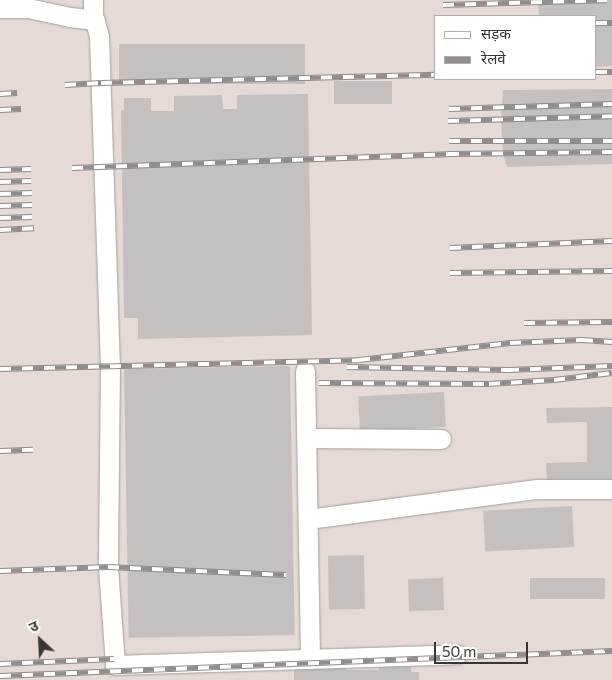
<!DOCTYPE html>
<meta charset="utf-8">
<style>
body{margin:0}
#map{position:relative;width:612px;height:680px;overflow:hidden;background:#ede9e8;font-family:Commissioner,"Noto Sans Devanagari",sans-serif}
div>[style]{position:absolute}
[style*='--x']{left:calc(var(--x)*1px);top:calc(var(--y)*1px);width:calc(var(--w)*1px);rotate:calc(var(--a)*1deg)}
.built>*{inset:0;background:#e5dad6}
.building>*{inset:0;background:#c4c0bf;transform-origin:0 0}
.roads{filter:drop-shadow(0 0 1px #a39f9e) drop-shadow(0 0 1px #a39f9e)}
.minor>*{height:19px;margin:-9.5px;padding:0 9.5px;transform-origin:9.5px;border-radius:9.5px;background:#fff}
.rail>*{height:5.5px;margin-top:-2.75px;transform-origin:0;background:repeating-linear-gradient(90deg,#fff 0 11px,#908d8c 0 22px);box-sizing:border-box;border-block:1px solid #908d8c}
span{translate:-50% -50%;white-space:nowrap;text-align:center;line-height:1.15;-webkit-text-stroke:4px #fff;paint-order:stroke}
.legend{position:absolute;left:434px;top:15px;width:162px;height:65px;box-sizing:border-box;background:#fff;border:1px solid #afaeae;margin:0;padding:6px 9px;list-style:none;font-size:15px;color:#373535}
.legend li{display:flex;align-items:center;gap:10px;height:25px}
.legend b{width:25px;border:1px solid #afaeae}
.north{position:absolute;left:15px;top:615px;width:50px;height:50px;-webkit-text-stroke:4px #fff;paint-order:stroke;rotate:335deg;font-size:14px;font-weight:700;line-height:20px;text-align:center;color:#373535}
.north::after{content:'';display:block;margin:auto;width:18px;height:22px;background:#373535;clip-path:polygon(50% 0,100% 100%,50% 72%,0 100%)}
.scale{position:absolute;left:434px;top:642px;width:94px;height:22px;box-sizing:border-box;border:2px solid #373535;border-top:0;padding-left:6px;font-size:15px;line-height:18px;white-space:nowrap;color:#373535;-webkit-text-stroke:4px #fff;paint-order:stroke}
</style>
<div id="map">
<div class="built">
<i style="clip-path:polygon(evenodd,0 0,612px 0,612px 680px,0 680px,0 0,436px 16px,596px 16px,596px 79px,436px 79px,436px 16px)"></i>
</div>
<div class="building">
<i style="clip-path:polygon(538px 0,612px 0,612px 66px,596px 67px,596px 16px,539px 16px)"></i>
<i style="left:305px;top:44px;width:40px;height:186px;rotate:90deg"></i>
<i style="left:392px;top:81px;width:23px;height:58px;rotate:90deg"></i>
<i style="clip-path:polygon(612px 89px,612px 164px,507px 167px,503px 154px,501px 119px,503px 90px)"></i>
<i style="clip-path:polygon(308px 94px,312px 335px,138px 339px,138px 318px,124px 318px,121px 110px,124px 110px,124px 98px,151px 98px,151px 111px,174px 111px,174px 96px,222px 95px,223px 109px,237px 109px,237px 95px)"></i>
<i style="left:290px;top:366px;width:269px;height:166px;rotate:89deg"></i>
<i style="left:444px;top:392px;width:35px;height:86px;rotate:87deg"></i>
<i style="clip-path:polygon(612px 407px,612px 481px,547px 482px,546px 463px,587px 462px,587px 422px,547px 423px,546px 408px)"></i>
<i style="left:572px;top:506px;width:41px;height:89px;rotate:87deg"></i>
<i style="left:364px;top:555px;width:54px;height:36px;rotate:89deg"></i>
<i style="left:443px;top:578px;width:32px;height:35px;rotate:88deg"></i>
<i style="left:605px;top:578px;width:21px;height:75px;rotate:90deg"></i>
<i style="clip-path:polygon(379px 662px,411px 662px,411px 672px,419px 672px,419px 680px,294px 680px,294px 666px,346px 665px,346px 670px,379px 670px)"></i>
</div>
<div class="roads">
<div class="minor">
<i style="--x:93;--y:0;--w:15;--a:90"></i>
<i style="--x:93;--y:15;--w:22;--a:74"></i>
<i style="--x:99;--y:36;--w:330;--a:88.1"></i>
<i style="--x:110;--y:366;--w:201;--a:90.6"></i>
<i style="--x:108;--y:567;--w:98;--a:85.9"></i>
<i style="--x:115;--y:665;--w:342;--a:-1.8"></i>
<i style="--x:0;--y:8;--w:28;--a:0"></i>
<i style="--x:28;--y:8;--w:43;--a:12.1"></i>
<i style="--x:70;--y:17;--w:25;--a:7"></i>
<i style="--x:305;--y:371;--w:288;--a:89"></i>
<i style="--x:306;--y:438;--w:135;--a:0.4"></i>
<i style="--x:308;--y:519;--w:231;--a:-7.5"></i>
<i style="--x:537;--y:489;--w:75;--a:0"></i>
</div>
</div>
<div class="rail">
<i style="--x:443;--y:5;--w:164;--a:-1.7"></i>
<i style="--x:596;--y:23;--w:16;--a:0"></i>
<i style="--x:596;--y:72;--w:16;--a:0"></i>
<i style="--x:65;--y:85;--w:36;--a:-3"></i>
<i style="--x:101;--y:83;--w:335;--a:-1.4"></i>
<i style="--x:0;--y:94;--w:17;--a:-3"></i>
<i style="--x:449;--y:109;--w:163;--a:-1.8"></i>
<i style="--x:0;--y:110;--w:21;--a:-3"></i>
<i style="--x:448;--y:121;--w:164;--a:-1.7"></i>
<i style="--x:449;--y:141;--w:163;--a:0"></i>
<i style="--x:72;--y:168;--w:376;--a:-2.1"></i>
<i style="--x:448;--y:154;--w:164;--a:-0.7"></i>
<i style="--x:0;--y:170;--w:31;--a:-2"></i>
<i style="--x:0;--y:182;--w:31;--a:-2"></i>
<i style="--x:0;--y:194;--w:32;--a:-2"></i>
<i style="--x:0;--y:206;--w:32;--a:-2"></i>
<i style="--x:0;--y:218;--w:32;--a:-2"></i>
<i style="--x:0;--y:230;--w:34;--a:-3"></i>
<i style="--x:450;--y:248;--w:162;--a:-2.5"></i>
<i style="--x:450;--y:273;--w:162;--a:-0.7"></i>
<i style="--x:524;--y:323;--w:88;--a:-0.7"></i>
<i style="--x:347;--y:367;--w:161;--a:1.1"></i>
<i style="--x:508;--y:370;--w:104;--a:-2.2"></i>
<i style="--x:0;--y:369;--w:359;--a:-1.4"></i>
<i style="--x:359;--y:360;--w:152;--a:-6.4"></i>
<i style="--x:510;--y:343;--w:72;--a:-2.4"></i>
<i style="--x:582;--y:340;--w:30;--a:4"></i>
<i style="--x:319;--y:383;--w:170;--a:0.3"></i>
<i style="--x:489;--y:384;--w:65;--a:-3.5"></i>
<i style="--x:554;--y:380;--w:58;--a:-6.9"></i>
<i style="--x:0;--y:451;--w:33;--a:-2"></i>
<i style="--x:0;--y:571;--w:108;--a:-2.1"></i>
<i style="--x:108;--y:567;--w:178;--a:2.6"></i>
<i style="--x:0;--y:664;--w:114;--a:-2.5"></i>
<i style="--x:0;--y:676;--w:613;--a:-2.34"></i>
</div>
<ul class="legend">
<li><b style="height:6px;background:#fff"></b>सड़क</li>
<li><b style="height:6px;background:#908d8c"></b>रेलवे</li>
</ul>
<div class="north">उ</div>
<div class="scale">50 m</div>
</div>
